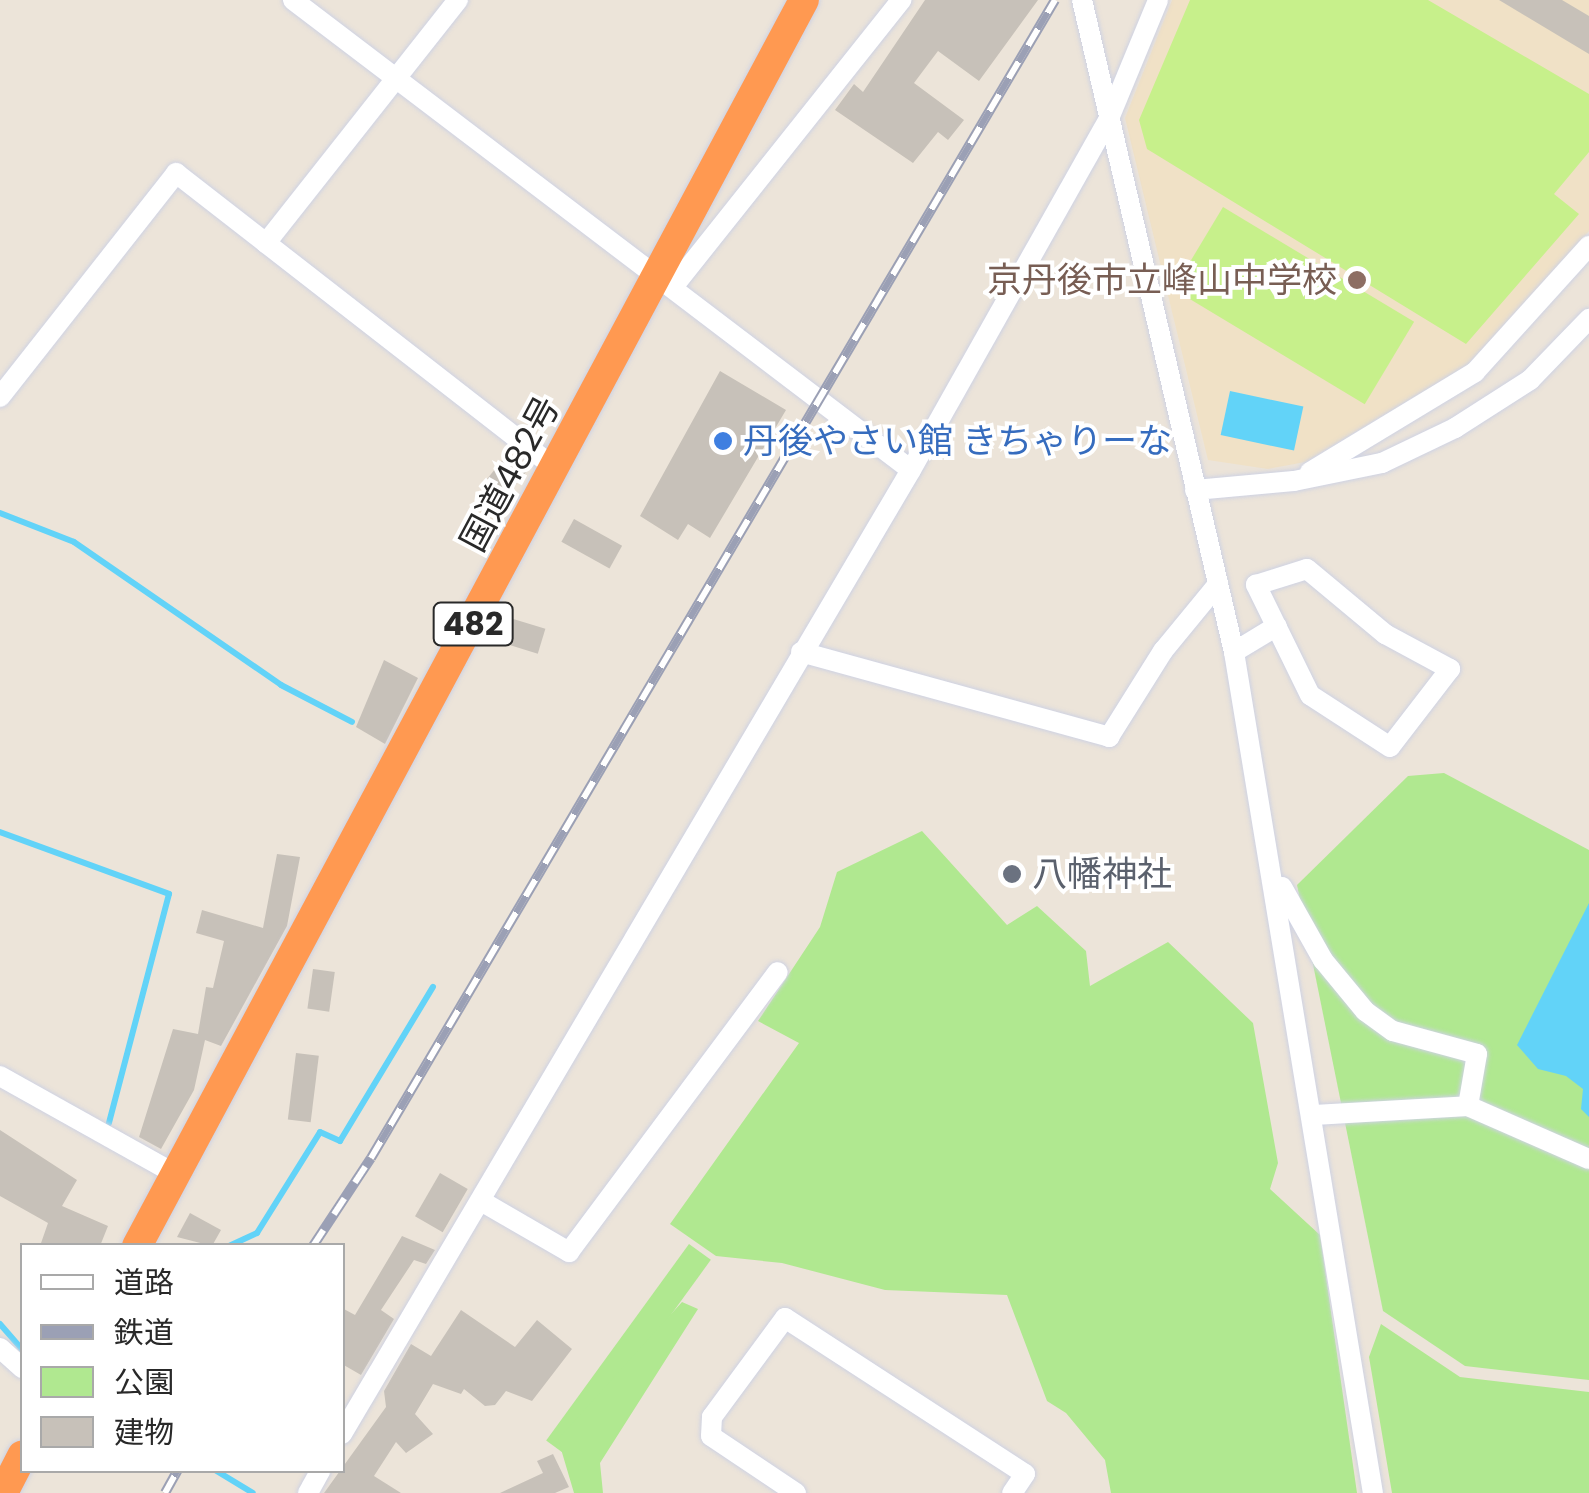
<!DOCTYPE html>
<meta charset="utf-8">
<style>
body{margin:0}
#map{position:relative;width:1589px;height:1493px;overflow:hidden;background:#ece4d9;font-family:Poppins,"Noto Sans JP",sans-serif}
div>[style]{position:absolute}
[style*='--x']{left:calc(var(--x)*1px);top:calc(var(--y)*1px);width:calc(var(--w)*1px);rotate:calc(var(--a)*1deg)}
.education>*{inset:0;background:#f0e1c6}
.green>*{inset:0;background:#b0e890;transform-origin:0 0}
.pitch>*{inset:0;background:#c7f08b;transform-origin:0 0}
.water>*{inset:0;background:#62d3f8;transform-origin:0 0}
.stream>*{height:6px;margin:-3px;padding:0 3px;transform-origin:3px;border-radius:3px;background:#62d3f8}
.building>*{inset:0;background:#c7c1b9;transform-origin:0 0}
.roads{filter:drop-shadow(0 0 2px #ced2e3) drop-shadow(0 0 2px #ced2e3)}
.minor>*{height:20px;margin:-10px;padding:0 10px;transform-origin:10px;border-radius:10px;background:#fff}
.highway>*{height:30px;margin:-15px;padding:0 15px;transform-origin:15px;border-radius:15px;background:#ff9951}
.rail>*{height:10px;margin-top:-5px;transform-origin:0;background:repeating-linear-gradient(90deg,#fff 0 19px,#9ba0b5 0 38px);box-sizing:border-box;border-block:2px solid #9ba0b5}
.dots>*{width:28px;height:28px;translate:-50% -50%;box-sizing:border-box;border:5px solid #fff;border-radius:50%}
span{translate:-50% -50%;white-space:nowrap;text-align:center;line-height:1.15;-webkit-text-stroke:8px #fff;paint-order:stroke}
.shield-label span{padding:2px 8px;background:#fff;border:2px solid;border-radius:8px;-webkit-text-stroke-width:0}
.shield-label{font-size:32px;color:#292929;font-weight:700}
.education-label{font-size:35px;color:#785e54}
.right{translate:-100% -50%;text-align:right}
.shop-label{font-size:35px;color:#366cbe}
.left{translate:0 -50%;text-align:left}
.street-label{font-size:35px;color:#292929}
.worship-label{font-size:35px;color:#5b616d}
.legend{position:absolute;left:20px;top:1243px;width:325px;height:230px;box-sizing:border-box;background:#fff;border:2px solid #a9a9a9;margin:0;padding:12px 18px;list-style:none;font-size:30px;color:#292929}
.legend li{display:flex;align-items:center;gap:20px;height:50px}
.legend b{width:50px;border:2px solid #a9a9a9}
</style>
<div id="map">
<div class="education">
<i style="clip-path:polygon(1172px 0,1589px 0,1589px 231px,1467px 365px,1305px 462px,1268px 469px,1208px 460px,1125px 118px)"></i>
</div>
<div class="green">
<i style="clip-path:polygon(1444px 773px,1589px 850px,1589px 1380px,1465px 1366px,1383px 1311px,1297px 885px,1408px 776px)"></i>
<i style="clip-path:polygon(922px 831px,1007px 925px,1037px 906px,1086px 951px,1090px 986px,1168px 942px,1253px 1023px,1278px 1163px,1270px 1189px,1320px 1235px,1357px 1493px,1111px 1493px,1105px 1460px,1066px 1413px,1047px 1401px,1007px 1295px,885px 1290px,782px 1263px,716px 1256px,670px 1224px,799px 1043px,758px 1021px,820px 927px,837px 872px)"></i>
<i style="left:689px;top:1244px;width:27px;height:243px;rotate:36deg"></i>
<i style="clip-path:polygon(682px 1302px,698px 1309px,600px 1463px,603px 1493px,574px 1493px,558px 1439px)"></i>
<i style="clip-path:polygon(1381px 1324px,1460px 1377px,1589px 1392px,1589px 1493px,1392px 1493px,1369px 1357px)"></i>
</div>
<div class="pitch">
<i style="clip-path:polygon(1190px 0,1428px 0,1589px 94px,1589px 152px,1554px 194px,1579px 214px,1466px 344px,1147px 149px,1139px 120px)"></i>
<i style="left:1223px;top:207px;width:223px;height:96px;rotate:31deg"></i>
</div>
<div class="water">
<i style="left:1230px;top:391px;width:75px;height:45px;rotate:12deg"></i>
<i style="clip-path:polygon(1589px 903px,1589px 1117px,1581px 1109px,1583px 1089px,1566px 1076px,1538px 1069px,1517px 1045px)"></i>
</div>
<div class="stream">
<i style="--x:0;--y:513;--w:79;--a:21.4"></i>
<i style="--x:74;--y:542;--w:252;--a:34.6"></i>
<i style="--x:281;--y:685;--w:80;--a:27.5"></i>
<i style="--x:0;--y:832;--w:180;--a:20.1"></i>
<i style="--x:169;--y:894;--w:237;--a:104.7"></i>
<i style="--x:229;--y:1246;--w:31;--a:-25"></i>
<i style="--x:257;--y:1233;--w:119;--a:-58"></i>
<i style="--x:320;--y:1132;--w:22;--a:24"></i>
<i style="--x:340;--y:1141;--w:180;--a:-58.9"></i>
<i style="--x:0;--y:1324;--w:33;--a:49"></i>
<i style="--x:215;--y:1470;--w:44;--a:31.2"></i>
</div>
<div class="building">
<i style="clip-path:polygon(925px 0,1038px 0,979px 81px,938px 51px,914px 83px,964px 120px,948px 140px,938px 132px,913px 163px,835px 110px,854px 84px,863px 92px)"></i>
<i style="clip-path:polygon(1499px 0,1562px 0,1589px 16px,1589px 54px)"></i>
<i style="clip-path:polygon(720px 371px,786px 410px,710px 538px,688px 524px,678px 540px,640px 516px)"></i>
<i style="left:508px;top:453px;width:26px;height:33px;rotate:39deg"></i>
<i style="left:574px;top:519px;width:55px;height:26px;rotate:29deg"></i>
<i style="left:510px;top:618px;width:37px;height:26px;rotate:17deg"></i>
<i style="clip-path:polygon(384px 660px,418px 678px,385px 744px,356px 727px)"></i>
<i style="clip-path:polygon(277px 854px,300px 857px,287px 926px,221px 1046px,205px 1040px,194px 1090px,161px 1149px,139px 1137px,173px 1029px,198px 1034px,206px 987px,213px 988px,224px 941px,196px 933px,202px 910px,263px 928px)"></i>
<i style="left:313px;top:969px;width:22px;height:40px;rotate:8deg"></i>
<i style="left:296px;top:1053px;width:23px;height:67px;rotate:7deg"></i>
<i style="clip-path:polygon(0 1130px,77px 1180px,62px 1206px,108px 1226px,100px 1246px,40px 1246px,48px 1223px,0 1196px)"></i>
<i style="left:440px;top:1173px;width:32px;height:50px;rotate:30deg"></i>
<i style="clip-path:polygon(190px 1213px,221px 1230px,212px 1246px,177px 1237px)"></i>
<i style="clip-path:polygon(402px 1236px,435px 1250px,426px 1264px,414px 1260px,381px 1310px,394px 1319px,361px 1375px,342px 1364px,342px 1308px,355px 1315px)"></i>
<i style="clip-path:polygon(461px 1310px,515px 1347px,537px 1320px,572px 1349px,532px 1401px,506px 1391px,495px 1405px,485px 1406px,464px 1389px,461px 1394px,433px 1384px,415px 1414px,433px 1434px,406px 1453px,396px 1442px,374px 1476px,401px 1493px,324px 1493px,386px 1407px,384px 1391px,411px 1344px,431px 1356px)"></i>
<i style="clip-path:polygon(553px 1454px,569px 1487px,555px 1493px,500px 1493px,543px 1473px,537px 1461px)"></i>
</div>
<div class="roads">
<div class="minor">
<i style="--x:293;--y:0;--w:776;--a:37.25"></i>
<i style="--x:1082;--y:0;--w:669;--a:76.88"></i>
<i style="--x:1234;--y:652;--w:852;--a:80.62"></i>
<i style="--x:266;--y:243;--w:368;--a:37.9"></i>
<i style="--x:673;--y:287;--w:367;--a:-51.5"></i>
<i style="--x:0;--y:397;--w:285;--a:-51.8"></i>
<i style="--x:176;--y:173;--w:114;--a:37.9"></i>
<i style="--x:266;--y:243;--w:310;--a:-51.7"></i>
<i style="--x:1310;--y:472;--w:193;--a:-31.2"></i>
<i style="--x:1475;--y:372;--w:170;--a:-47.9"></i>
<i style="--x:1195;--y:490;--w:99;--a:-5.2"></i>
<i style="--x:1294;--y:481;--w:90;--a:-11.6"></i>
<i style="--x:1382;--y:463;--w:81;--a:-25.6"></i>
<i style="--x:1455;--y:428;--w:89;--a:-32.6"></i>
<i style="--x:1530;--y:380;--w:85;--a:-46"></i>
<i style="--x:1307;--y:569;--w:102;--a:39.8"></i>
<i style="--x:1385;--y:634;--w:74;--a:28.3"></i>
<i style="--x:1450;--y:669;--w:98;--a:127.6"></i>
<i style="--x:1390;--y:747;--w:95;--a:-147"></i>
<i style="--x:1310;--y:695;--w:123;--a:-116.1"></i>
<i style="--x:1256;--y:585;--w:53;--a:-17.4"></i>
<i style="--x:801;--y:652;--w:320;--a:15.4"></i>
<i style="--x:1109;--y:737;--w:102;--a:-57.9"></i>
<i style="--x:1163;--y:651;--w:87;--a:-50.6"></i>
<i style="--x:1234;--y:652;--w:50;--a:-31.2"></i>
<i style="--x:1282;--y:887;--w:84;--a:60.7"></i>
<i style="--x:1323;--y:960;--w:66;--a:50.5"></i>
<i style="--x:1365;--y:1011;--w:34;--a:36"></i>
<i style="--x:1393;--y:1031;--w:87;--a:15.3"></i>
<i style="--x:1477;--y:1054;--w:53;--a:99.8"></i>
<i style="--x:0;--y:1076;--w:201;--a:29.2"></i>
<i style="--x:1314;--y:1115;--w:154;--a:-3.3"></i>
<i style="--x:1468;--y:1106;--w:132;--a:23.7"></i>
<i style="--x:481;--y:1201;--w:102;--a:30.1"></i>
<i style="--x:569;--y:1252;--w:349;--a:-53.3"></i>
<i style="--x:0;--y:1348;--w:30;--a:42"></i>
<i style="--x:342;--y:1434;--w:1119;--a:-59.45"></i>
<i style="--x:911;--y:470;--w:401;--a:-60.6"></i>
<i style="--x:1108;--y:121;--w:131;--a:-67.5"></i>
<i style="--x:308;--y:1493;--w:26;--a:-61"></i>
<i style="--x:796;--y:1493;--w:102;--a:-146.2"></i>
<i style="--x:711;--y:1436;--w:19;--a:-87"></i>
<i style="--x:712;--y:1417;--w:123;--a:-53.6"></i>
<i style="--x:785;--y:1318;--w:286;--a:33"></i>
<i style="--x:1025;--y:1474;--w:23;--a:124"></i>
</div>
<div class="highway">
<i style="--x:137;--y:1246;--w:1413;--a:-61.84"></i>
<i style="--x:3;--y:1493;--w:42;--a:-62.8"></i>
</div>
</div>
<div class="rail">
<i style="--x:313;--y:1246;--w:105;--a:-56.6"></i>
<i style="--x:371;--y:1158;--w:1345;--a:-59.43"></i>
<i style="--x:165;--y:1493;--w:26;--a:-61"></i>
</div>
<div class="dots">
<i style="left:1357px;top:280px;background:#8d6e63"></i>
<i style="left:723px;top:441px;background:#3f7fe0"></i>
<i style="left:1012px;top:874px;background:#6b7280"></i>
</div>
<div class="shield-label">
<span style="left:473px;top:624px">482</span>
</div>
<div class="education-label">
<span class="right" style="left:1337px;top:280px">京丹後市立峰山中学校</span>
</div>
<div class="shop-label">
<span class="left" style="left:743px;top:441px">丹後やさい館 きちゃりーな</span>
</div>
<div class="street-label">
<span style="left:510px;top:474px;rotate:-62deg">国道482号</span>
</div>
<div class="worship-label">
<span class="left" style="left:1032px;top:874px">八幡神社</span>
</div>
<ul class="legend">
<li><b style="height:12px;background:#fff"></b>道路</li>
<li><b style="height:12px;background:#9ba0b5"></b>鉄道</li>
<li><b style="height:28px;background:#b0e890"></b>公園</li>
<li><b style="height:28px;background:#c7c1b9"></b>建物</li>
</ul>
</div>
